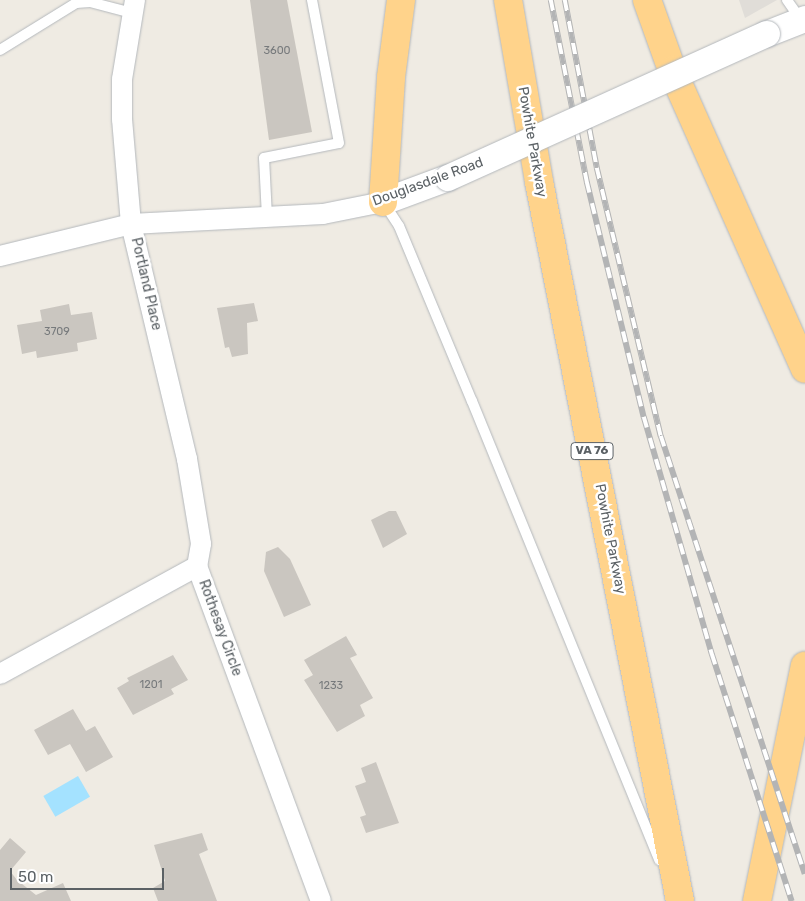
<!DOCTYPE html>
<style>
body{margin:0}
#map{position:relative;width:805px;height:901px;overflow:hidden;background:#efebe3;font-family:Rubik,sans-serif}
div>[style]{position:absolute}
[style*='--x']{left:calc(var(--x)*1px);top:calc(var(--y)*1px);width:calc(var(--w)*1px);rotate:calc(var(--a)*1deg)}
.industrial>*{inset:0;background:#e0ddd8}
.water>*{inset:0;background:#a4e2ff;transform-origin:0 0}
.building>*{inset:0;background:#cac6c0}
.roads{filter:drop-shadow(0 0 1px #b4b8bc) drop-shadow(0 0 1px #b4b8bc)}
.service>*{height:10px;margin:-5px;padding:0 5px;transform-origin:5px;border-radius:5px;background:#fff}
.minor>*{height:20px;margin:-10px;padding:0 10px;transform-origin:10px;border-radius:10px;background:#fff}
.tertiary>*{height:26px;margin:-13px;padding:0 13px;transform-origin:13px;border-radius:13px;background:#fff}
.motorway>*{height:28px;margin:-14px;padding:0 14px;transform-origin:14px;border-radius:14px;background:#ffd38b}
.rail>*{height:5.5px;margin-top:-2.75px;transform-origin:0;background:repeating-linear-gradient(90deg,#fff 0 11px,#b3b4b5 0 22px);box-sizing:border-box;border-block:1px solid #b3b4b5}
.bridges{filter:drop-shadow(0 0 1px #b4b8bc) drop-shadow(0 0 1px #b4b8bc)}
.tertiary-bridge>*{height:26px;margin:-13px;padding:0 13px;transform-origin:13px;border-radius:13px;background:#fff}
span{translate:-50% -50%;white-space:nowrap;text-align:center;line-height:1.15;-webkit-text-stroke:5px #fff;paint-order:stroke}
.number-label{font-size:11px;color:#777a7c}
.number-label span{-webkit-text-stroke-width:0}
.shield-label span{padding:1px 4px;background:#fff;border:1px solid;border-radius:4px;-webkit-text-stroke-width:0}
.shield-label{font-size:12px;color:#5b6165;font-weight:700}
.street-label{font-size:14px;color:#5b6165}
.scale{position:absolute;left:10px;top:868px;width:154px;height:22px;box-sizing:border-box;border:2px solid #5b6165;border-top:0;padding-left:6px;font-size:15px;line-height:18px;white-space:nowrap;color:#5b6165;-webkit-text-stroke:4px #fff;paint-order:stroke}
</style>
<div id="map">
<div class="industrial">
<i style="clip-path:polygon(739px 0,777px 0,745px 18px)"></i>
</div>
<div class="water">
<i style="left:78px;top:776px;width:24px;height:40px;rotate:60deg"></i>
</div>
<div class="building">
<i style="clip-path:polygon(250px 0,287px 0,312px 132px,269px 140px)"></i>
<i style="clip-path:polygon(254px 303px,258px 321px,247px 323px,248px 354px,232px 357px,229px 347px,225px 348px,217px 308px)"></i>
<i style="clip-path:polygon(69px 304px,71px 315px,92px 312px,97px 339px,77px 343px,78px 351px,37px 358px,36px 351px,22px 354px,17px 325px,42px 321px,40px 310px)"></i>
<i style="clip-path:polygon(389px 511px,396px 511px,407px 534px,383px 548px,371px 520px)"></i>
<i style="clip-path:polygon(278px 547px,290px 559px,311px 605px,284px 617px,264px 571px,266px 552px)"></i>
<i style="clip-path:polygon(346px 636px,357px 655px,350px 658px,373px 698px,360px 705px,365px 716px,337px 732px,304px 680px,313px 675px,304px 660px)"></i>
<i style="clip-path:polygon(173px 655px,188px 680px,171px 689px,174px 694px,133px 715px,117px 688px,129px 681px,127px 678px)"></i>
<i style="clip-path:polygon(73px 709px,86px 731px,95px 726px,113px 757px,86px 772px,70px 744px,48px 755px,34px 730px)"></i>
<i style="clip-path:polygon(376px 762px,399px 823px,366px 833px,360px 817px,366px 815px,355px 786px,366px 782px,361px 768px)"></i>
<i style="clip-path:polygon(202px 833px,208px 850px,199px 854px,217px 901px,158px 901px,153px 888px,165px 881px,154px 845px)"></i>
<i style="clip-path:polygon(10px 838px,26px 852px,10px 871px,17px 880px,36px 895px,63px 883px,71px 901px,0 901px,0 850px)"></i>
</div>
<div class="roads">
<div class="service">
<i style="--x:787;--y:0;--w:24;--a:55"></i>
<i style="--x:0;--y:50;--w:89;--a:-31.7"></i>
<i style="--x:76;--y:3;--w:14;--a:-4"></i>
<i style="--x:90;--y:2;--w:43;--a:14.7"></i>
<i style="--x:384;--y:203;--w:27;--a:57"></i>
<i style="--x:399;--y:226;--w:190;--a:67.4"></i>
<i style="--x:472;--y:401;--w:496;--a:67.8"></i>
<i style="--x:267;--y:217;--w:59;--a:-92.9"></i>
<i style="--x:264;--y:158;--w:76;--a:-11.3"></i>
<i style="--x:339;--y:143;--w:146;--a:-100.7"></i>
</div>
<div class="minor">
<i style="--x:135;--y:0;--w:80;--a:99.3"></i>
<i style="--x:122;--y:79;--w:40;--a:90"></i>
<i style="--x:122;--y:119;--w:105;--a:85.1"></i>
<i style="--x:131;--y:224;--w:242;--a:76.6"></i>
<i style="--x:187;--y:459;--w:86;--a:80.6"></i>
<i style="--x:201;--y:544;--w:22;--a:100"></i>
<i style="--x:0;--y:256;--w:135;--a:-13.7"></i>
<i style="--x:131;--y:224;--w:192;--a:-3"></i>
<i style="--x:323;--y:214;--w:61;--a:-11.3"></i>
<i style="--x:197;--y:566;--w:357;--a:69.7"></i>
<i style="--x:0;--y:674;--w:225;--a:-28.7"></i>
</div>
<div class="tertiary">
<i style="--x:767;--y:34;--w:41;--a:-21.5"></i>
<i style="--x:383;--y:202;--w:69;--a:-20.3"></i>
</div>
<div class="motorway">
<i style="--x:508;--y:0;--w:185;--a:80.3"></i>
<i style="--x:539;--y:182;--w:733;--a:78.9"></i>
<i style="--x:647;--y:0;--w:74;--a:70.3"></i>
<i style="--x:672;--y:70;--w:327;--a:66"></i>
<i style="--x:383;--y:202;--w:125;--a:-86.3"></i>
<i style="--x:391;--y:77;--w:78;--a:-82.6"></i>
<i style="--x:757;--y:901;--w:240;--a:-78.5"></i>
</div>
</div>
<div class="rail">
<i style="--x:551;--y:0;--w:186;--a:78.8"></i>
<i style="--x:587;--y:182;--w:242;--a:76.4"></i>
<i style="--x:644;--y:417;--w:247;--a:74"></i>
<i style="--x:712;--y:654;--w:260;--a:72.1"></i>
<i style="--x:565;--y:0;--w:171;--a:79.2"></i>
<i style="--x:597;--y:168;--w:276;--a:76.6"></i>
<i style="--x:661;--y:436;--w:461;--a:71.8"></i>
</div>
<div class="bridges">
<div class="tertiary-bridge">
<i style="--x:448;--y:178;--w:350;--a:-24.3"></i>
</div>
</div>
<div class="number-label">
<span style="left:277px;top:51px">3600</span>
<span style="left:57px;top:332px">3709</span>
<span style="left:151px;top:685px">1201</span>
<span style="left:331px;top:686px">1233</span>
</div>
<div class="shield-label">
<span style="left:592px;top:451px">VA 76</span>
</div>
<div class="street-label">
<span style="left:532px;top:142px;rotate:80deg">Powhite Parkway</span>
<span style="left:428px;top:182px;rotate:-20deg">Douglasdale Road</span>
<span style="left:146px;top:284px;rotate:77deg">Portland Place</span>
<span style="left:610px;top:539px;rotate:79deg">Powhite Parkway</span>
<span style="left:220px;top:628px;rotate:70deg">Rothesay Circle</span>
</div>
<div class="scale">50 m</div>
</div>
